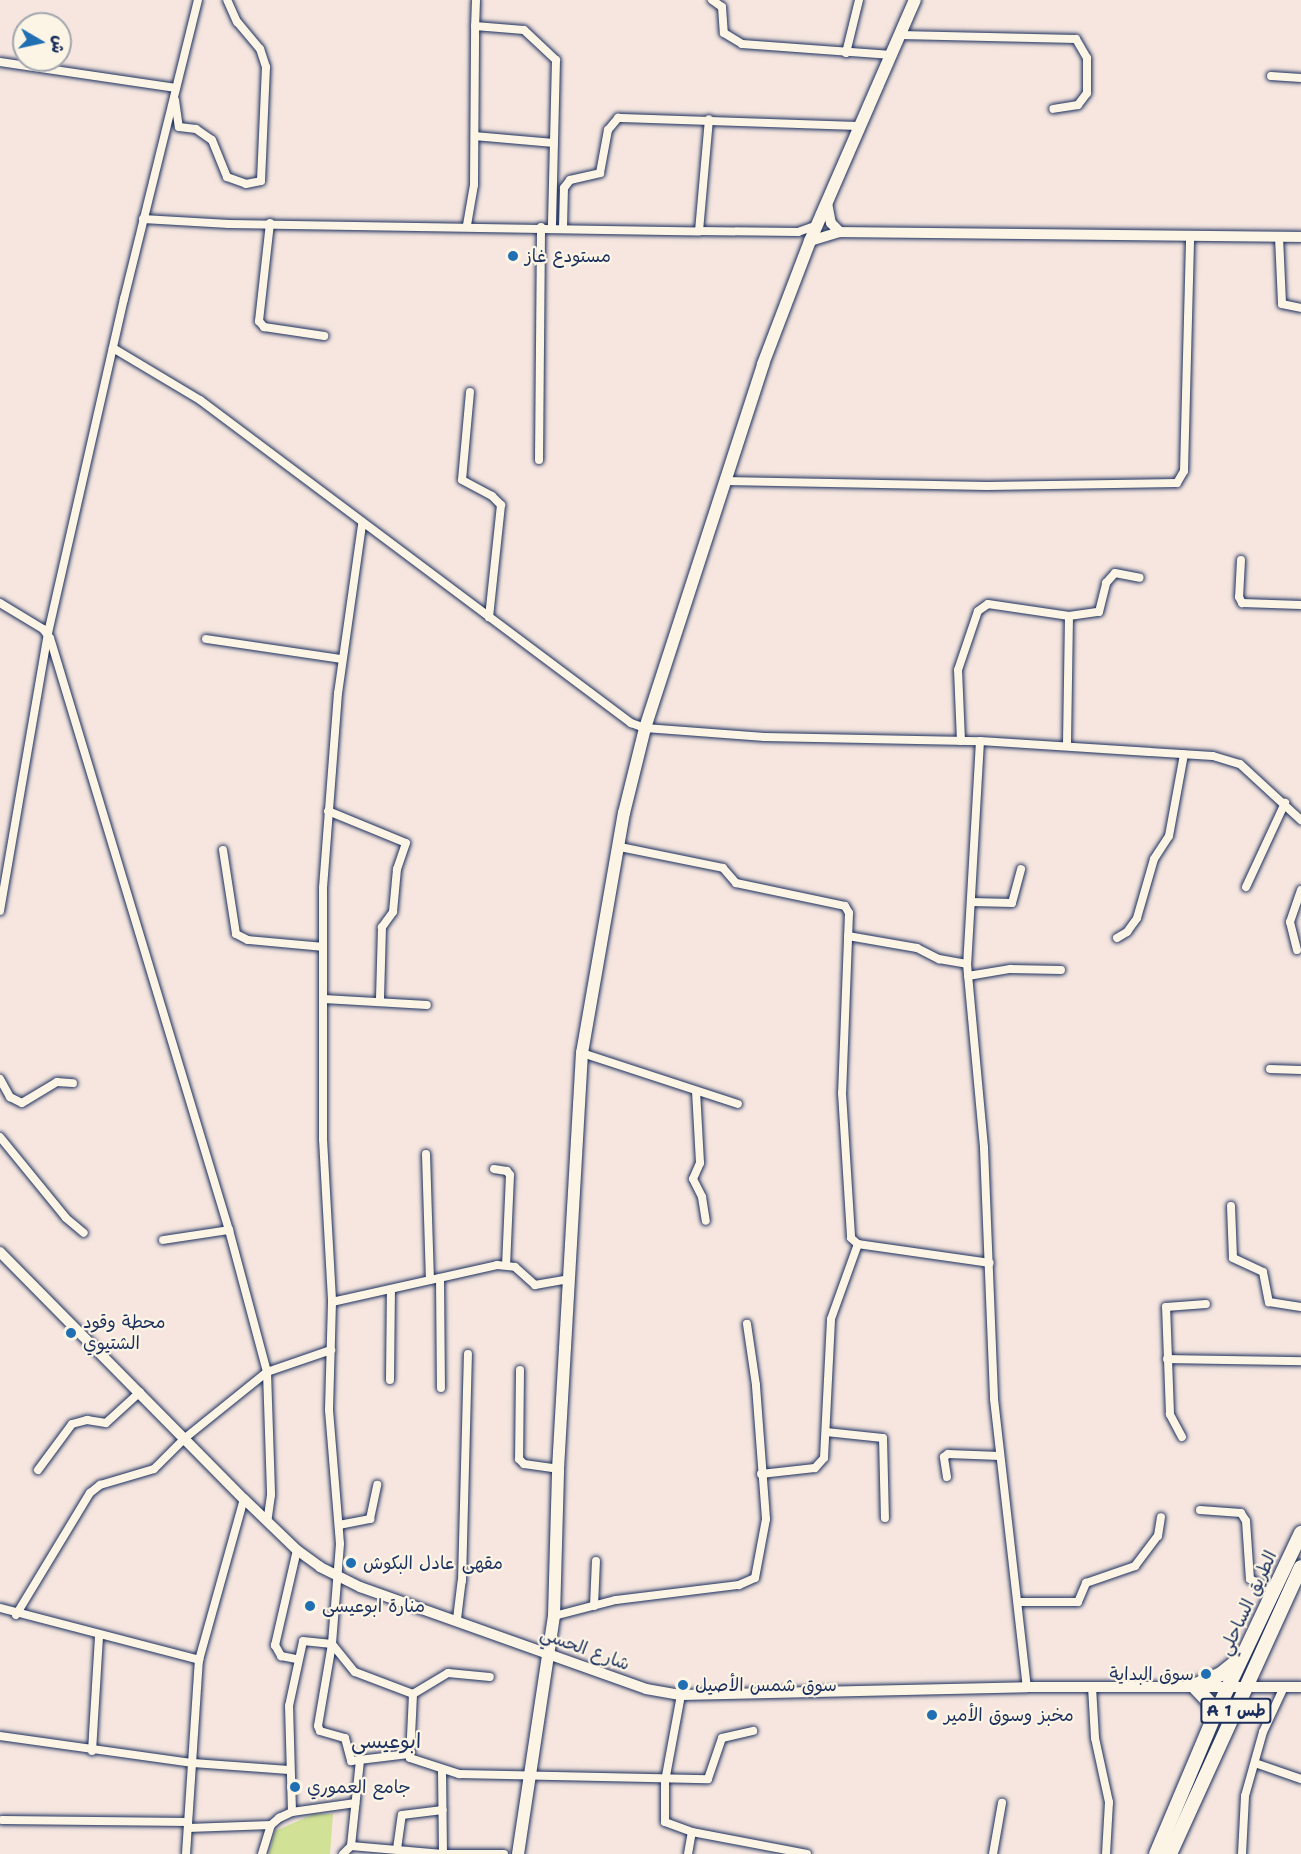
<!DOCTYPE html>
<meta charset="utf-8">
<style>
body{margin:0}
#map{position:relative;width:1301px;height:1854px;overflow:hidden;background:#f6e6df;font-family:"Shantell Sans","Playpen Sans Arabic",sans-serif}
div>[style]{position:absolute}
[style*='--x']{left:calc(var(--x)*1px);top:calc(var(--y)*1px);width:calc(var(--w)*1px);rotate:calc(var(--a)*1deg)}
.green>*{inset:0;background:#d1e296}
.roads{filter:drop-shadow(0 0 2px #1b2f5e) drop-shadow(0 0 2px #1b2f5e)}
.street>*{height:8px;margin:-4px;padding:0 4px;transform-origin:4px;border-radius:4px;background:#fcf5e5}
.secondary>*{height:10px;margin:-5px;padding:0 5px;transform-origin:5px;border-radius:5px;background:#fcf5e5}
.primary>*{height:12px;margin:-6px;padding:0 6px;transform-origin:6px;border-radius:6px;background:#fcf5e5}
.highway>*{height:14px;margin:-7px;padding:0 7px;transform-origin:7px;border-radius:7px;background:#fcf5e5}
.dots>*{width:16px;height:16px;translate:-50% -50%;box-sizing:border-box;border:3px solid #fcf5e5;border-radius:50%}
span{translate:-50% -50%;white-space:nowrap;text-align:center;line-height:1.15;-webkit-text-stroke:4.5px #fcf5e5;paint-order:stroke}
.shield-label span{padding:2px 4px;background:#fcf5e5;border:2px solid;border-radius:4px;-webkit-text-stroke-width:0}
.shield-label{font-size:16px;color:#1b2f5e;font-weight:700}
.poi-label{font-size:18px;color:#1b2f5e}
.left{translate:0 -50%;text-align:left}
.right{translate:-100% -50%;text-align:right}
.street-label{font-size:18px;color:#1b2f5e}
.quarter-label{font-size:21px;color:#1b2f5e}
.north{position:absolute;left:12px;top:12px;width:60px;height:60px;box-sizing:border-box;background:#fcf5e5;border:2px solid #a2a6af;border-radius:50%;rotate:99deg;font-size:16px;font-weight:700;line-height:24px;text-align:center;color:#1b2f5e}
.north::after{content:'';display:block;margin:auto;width:21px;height:27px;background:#1f6fb2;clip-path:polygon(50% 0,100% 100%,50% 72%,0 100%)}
</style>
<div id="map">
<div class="green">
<i style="clip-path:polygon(314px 1814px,333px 1814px,330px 1854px,269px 1854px,275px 1831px)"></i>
</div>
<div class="roads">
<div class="street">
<i style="--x:476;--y:0;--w:26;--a:92"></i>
<i style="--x:475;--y:26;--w:49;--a:4.7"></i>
<i style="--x:524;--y:30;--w:44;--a:43.2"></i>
<i style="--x:556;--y:60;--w:168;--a:91.4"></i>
<i style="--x:712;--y:0;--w:12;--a:35"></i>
<i style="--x:722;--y:7;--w:26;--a:86"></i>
<i style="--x:724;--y:33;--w:21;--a:31"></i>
<i style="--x:742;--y:44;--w:150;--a:4.2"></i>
<i style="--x:900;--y:35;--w:176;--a:1.3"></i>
<i style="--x:1076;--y:39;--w:22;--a:60"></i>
<i style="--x:1087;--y:58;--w:35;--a:90"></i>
<i style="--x:1087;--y:93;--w:15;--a:127"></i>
<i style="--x:1078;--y:105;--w:25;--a:171"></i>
<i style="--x:846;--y:53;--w:55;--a:-76.2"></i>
<i style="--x:0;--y:62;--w:178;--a:8.4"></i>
<i style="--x:1271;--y:76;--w:30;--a:4"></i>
<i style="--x:175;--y:100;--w:27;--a:82"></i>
<i style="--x:179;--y:127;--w:17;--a:7"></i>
<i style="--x:196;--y:129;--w:19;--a:35"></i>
<i style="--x:212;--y:140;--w:40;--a:68"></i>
<i style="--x:227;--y:177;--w:20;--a:20"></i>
<i style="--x:246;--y:184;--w:15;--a:-11"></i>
<i style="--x:261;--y:181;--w:114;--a:-87.5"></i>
<i style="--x:266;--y:67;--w:19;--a:-108"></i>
<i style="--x:260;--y:49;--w:35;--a:-130"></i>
<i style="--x:237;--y:22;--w:24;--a:-114"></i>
<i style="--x:475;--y:136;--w:78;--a:5.1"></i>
<i style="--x:143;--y:219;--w:86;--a:3.3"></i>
<i style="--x:229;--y:224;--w:470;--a:0.9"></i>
<i style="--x:699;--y:231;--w:99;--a:0.6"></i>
<i style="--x:798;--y:232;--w:20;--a:-20"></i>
<i style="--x:270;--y:223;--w:99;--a:96.4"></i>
<i style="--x:259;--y:321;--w:8;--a:50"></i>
<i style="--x:264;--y:327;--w:61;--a:8.5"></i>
<i style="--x:467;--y:225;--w:41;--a:-80.1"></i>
<i style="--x:474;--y:185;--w:159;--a:-89.6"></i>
<i style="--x:563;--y:228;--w:40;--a:-88.6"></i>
<i style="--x:564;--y:188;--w:10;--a:-53"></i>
<i style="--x:570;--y:180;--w:31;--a:-13"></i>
<i style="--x:600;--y:173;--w:44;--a:-79.5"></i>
<i style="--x:608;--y:130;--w:16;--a:-50"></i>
<i style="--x:618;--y:118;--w:243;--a:1.9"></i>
<i style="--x:699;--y:231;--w:112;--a:-84.9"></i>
<i style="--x:1279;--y:237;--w:67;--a:87.4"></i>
<i style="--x:1282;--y:304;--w:19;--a:12"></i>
<i style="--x:113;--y:348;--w:101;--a:30.9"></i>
<i style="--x:200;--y:400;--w:539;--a:36.85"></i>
<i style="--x:631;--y:723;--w:15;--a:20"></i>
<i style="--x:645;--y:728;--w:120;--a:4.3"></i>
<i style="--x:765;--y:737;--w:215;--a:1.1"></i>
<i style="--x:980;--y:741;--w:233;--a:3.7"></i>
<i style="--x:1213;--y:756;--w:28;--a:17"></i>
<i style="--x:1240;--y:764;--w:83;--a:42.6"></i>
<i style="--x:470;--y:392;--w:88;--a:95.2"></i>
<i style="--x:462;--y:480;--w:34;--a:28"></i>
<i style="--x:492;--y:496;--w:13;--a:45"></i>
<i style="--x:501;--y:505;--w:113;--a:96.1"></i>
<i style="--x:539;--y:460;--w:233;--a:-89.5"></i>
<i style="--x:725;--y:481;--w:262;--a:1.1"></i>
<i style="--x:987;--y:486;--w:190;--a:-0.9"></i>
<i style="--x:1177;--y:483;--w:14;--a:-60"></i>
<i style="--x:1184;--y:471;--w:235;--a:-88.5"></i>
<i style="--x:362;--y:525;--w:170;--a:98.1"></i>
<i style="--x:338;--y:693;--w:196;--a:94.4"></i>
<i style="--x:323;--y:888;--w:251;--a:90"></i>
<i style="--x:323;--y:1139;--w:163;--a:86.8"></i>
<i style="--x:332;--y:1302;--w:108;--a:91.6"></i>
<i style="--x:329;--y:1410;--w:134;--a:85.3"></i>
<i style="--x:340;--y:1544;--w:100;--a:94.6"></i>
<i style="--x:332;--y:1644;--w:83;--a:99.7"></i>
<i style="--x:318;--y:1726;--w:5;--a:68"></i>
<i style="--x:320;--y:1731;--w:26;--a:16"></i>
<i style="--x:345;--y:1738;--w:24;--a:75"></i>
<i style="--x:351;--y:1761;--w:58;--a:-6.9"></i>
<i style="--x:1241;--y:560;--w:37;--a:93"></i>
<i style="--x:1239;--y:597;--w:7;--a:63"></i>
<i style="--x:1242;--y:603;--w:59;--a:1.9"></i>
<i style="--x:0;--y:603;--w:50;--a:31.2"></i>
<i style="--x:43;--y:629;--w:11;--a:52"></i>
<i style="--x:50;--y:638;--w:618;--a:73.18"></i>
<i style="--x:229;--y:1230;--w:147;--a:75"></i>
<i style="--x:267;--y:1372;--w:123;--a:88.1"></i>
<i style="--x:271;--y:1495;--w:27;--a:98"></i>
<i style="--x:1069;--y:616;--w:30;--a:-8"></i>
<i style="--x:1099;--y:612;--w:30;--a:-76"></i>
<i style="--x:1106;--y:583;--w:13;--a:-48"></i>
<i style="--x:1115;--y:573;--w:25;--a:11"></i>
<i style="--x:206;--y:639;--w:137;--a:8.4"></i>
<i style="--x:961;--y:741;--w:71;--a:-92.4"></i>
<i style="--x:958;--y:670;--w:62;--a:-71.3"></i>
<i style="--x:978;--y:611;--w:12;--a:-35"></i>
<i style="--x:988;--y:604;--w:82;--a:8.4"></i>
<i style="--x:1069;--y:616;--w:130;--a:90.9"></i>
<i style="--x:980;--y:741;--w:223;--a:93.3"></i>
<i style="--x:967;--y:964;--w:185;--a:84.7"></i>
<i style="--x:984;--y:1148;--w:251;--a:87.7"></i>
<i style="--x:994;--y:1399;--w:290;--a:83.5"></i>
<i style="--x:328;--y:811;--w:84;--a:22.3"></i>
<i style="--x:406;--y:843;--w:28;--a:109"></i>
<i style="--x:397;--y:869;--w:43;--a:95.3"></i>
<i style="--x:393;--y:912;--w:19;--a:126"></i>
<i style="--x:382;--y:927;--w:73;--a:91.6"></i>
<i style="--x:620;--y:847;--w:105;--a:11.5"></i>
<i style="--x:723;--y:868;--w:20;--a:49"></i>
<i style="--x:736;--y:883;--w:111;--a:11.9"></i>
<i style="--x:845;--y:906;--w:8;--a:60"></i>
<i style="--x:849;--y:913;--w:180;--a:92.2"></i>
<i style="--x:842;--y:1093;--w:145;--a:86.4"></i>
<i style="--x:851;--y:1238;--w:9;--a:41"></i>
<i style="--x:858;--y:1244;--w:133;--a:8.2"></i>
<i style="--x:223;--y:850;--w:85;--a:81.2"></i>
<i style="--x:236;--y:934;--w:13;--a:27"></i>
<i style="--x:248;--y:940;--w:75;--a:5.3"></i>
<i style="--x:1246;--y:887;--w:93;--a:-65.1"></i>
<i style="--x:971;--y:902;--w:41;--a:1.4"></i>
<i style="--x:1012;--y:903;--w:35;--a:-75"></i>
<i style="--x:0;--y:911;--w:282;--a:-80.2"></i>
<i style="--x:48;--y:633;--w:343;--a:-77.2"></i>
<i style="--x:124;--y:299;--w:308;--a:-76.1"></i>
<i style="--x:848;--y:936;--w:70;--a:9.9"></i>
<i style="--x:917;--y:948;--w:25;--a:27"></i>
<i style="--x:939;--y:959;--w:28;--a:10"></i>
<i style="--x:1117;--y:938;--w:12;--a:-31"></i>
<i style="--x:1127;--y:932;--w:17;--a:-54"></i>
<i style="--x:1137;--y:918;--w:61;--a:-73.9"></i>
<i style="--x:1154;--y:859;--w:27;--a:-57"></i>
<i style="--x:1169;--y:836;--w:83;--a:-79.6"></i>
<i style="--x:1297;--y:950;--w:29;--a:-104"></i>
<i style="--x:1290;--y:922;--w:34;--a:-71"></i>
<i style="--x:968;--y:976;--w:43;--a:-9.5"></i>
<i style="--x:1010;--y:969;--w:51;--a:1.1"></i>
<i style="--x:324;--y:999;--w:103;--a:3.3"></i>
<i style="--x:582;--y:1053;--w:164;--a:18.1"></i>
<i style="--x:1270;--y:1069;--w:31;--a:2"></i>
<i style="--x:0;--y:1079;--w:21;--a:61"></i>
<i style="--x:10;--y:1097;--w:13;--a:27"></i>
<i style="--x:22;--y:1103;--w:41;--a:-31"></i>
<i style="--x:57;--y:1082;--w:16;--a:4"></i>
<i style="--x:696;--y:1091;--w:72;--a:86.8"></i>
<i style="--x:700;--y:1163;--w:17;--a:114"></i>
<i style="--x:693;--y:1179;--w:20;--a:63"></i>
<i style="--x:702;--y:1197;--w:24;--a:81"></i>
<i style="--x:0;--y:1137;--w:104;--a:50.8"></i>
<i style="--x:66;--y:1218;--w:23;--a:40"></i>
<i style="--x:426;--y:1154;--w:126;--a:88.2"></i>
<i style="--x:494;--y:1169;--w:13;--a:9"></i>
<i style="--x:507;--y:1171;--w:5;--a:53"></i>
<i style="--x:510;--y:1175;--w:90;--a:92.5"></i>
<i style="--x:1231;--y:1206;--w:52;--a:87.8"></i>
<i style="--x:1233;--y:1258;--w:33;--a:25"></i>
<i style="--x:1263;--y:1272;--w:31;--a:79"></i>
<i style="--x:1269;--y:1302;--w:32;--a:9"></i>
<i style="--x:163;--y:1240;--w:67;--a:-8.6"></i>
<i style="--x:440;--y:1278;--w:110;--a:89.5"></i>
<i style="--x:332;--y:1302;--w:169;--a:-12.6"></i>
<i style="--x:497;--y:1265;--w:18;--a:6"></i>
<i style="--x:515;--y:1267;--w:27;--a:42"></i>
<i style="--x:535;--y:1285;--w:34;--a:-10"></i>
<i style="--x:1167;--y:1359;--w:134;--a:0.9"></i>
<i style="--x:520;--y:1370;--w:89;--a:90.6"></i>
<i style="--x:519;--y:1459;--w:7;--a:45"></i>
<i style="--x:524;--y:1464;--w:34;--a:8"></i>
<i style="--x:390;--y:1380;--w:90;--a:-89.4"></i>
<i style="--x:826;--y:1432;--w:57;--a:6"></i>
<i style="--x:883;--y:1438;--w:80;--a:88.6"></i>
<i style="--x:1182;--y:1437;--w:26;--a:-118"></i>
<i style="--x:1170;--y:1414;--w:107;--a:-92.1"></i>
<i style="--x:1166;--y:1307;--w:40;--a:-4.3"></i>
<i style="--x:38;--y:1470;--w:57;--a:-53.5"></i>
<i style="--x:72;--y:1424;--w:16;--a:-15"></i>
<i style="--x:87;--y:1420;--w:19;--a:9"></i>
<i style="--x:106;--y:1423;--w:46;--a:-42.4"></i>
<i style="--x:761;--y:1474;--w:54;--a:-6.3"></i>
<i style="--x:815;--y:1468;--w:13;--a:-48"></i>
<i style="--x:824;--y:1458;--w:139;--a:-87.1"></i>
<i style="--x:831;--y:1319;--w:80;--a:-70.2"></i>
<i style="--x:947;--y:1477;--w:20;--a:-99"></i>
<i style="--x:944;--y:1457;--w:5;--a:-37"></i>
<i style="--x:948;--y:1454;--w:52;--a:2.2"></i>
<i style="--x:1200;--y:1510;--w:41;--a:4.2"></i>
<i style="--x:1241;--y:1513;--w:9;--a:58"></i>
<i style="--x:1246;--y:1521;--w:58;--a:86.1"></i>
<i style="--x:1250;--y:1579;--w:28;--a:26"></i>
<i style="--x:339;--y:1525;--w:32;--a:-11"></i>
<i style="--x:370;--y:1519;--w:35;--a:-78"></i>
<i style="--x:297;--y:1550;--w:98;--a:103"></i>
<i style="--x:275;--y:1645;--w:13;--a:61"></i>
<i style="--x:281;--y:1656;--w:16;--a:11"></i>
<i style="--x:1019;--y:1602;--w:59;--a:0"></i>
<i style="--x:1078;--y:1602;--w:21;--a:-67"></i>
<i style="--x:1086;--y:1583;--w:52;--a:-19.1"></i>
<i style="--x:1135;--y:1566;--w:38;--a:-53"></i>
<i style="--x:1158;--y:1536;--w:19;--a:-81"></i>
<i style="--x:594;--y:1606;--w:45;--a:-87.5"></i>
<i style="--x:0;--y:1608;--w:206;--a:14.6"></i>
<i style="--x:16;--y:1615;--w:143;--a:-58.8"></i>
<i style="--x:90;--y:1493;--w:13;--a:-39"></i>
<i style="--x:100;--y:1485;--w:56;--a:-16.5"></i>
<i style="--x:154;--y:1469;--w:44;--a:-45"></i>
<i style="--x:185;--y:1438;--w:105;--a:-38.8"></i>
<i style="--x:267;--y:1372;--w:68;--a:-19"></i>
<i style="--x:554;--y:1616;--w:64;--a:-14.5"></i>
<i style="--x:616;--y:1600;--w:124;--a:-7"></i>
<i style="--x:739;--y:1585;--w:17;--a:-24"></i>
<i style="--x:755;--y:1578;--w:60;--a:-79.4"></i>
<i style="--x:766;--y:1519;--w:134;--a:-94.3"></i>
<i style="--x:756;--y:1385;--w:62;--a:-98.4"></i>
<i style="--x:457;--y:1619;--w:38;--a:-83"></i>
<i style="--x:462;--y:1581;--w:227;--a:-88.5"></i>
<i style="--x:1092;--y:1687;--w:51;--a:86.6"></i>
<i style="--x:1095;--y:1738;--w:66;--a:77.7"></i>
<i style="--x:1109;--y:1802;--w:52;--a:93.3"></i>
<i style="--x:413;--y:1694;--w:64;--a:92.7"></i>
<i style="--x:410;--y:1758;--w:52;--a:18.1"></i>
<i style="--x:459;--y:1774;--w:249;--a:1.2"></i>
<i style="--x:708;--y:1779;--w:43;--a:-71.1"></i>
<i style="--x:722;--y:1738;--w:32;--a:-13"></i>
<i style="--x:681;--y:1695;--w:87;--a:100.5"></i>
<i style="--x:665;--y:1781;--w:41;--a:90"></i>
<i style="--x:665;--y:1822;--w:29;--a:20"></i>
<i style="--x:692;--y:1832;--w:117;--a:10.8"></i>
<i style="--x:0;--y:1736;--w:195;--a:8"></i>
<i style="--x:193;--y:1763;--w:96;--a:4.2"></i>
<i style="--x:92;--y:1751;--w:114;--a:-86.5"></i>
<i style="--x:1255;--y:1763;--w:49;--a:19.2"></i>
<i style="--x:442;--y:1770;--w:84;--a:89.3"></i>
<i style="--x:292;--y:1812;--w:106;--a:-91.6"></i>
<i style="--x:289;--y:1706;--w:66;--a:-77.8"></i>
<i style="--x:303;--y:1641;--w:29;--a:6"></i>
<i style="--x:332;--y:1644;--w:36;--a:51"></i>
<i style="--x:355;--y:1672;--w:62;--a:20.8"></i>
<i style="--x:413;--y:1694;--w:41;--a:-31"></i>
<i style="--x:448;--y:1673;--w:42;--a:5.4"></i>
<i style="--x:2;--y:1820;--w:186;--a:0.6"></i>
<i style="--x:188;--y:1828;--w:83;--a:-2.1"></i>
<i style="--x:351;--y:1846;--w:92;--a:5"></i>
<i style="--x:443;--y:1854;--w:61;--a:0"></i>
<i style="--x:397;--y:1849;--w:34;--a:-82"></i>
<i style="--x:402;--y:1815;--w:41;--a:-7"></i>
<i style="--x:186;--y:1854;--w:194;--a:-86.2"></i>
<i style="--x:199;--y:1660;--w:167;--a:-74.4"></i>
<i style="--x:262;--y:1854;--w:30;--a:-73"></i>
<i style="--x:271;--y:1825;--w:11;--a:-41"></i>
<i style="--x:279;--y:1818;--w:14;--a:-25"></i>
<i style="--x:292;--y:1812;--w:64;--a:-8.1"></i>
<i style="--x:343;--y:1854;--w:11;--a:-45"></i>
<i style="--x:351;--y:1846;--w:86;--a:-84"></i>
<i style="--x:688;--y:1854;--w:22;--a:-80"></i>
<i style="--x:993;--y:1854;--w:52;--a:-80"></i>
<i style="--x:1242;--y:1854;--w:58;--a:-87"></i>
<i style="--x:1245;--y:1796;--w:66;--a:-74.3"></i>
<i style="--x:1263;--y:1732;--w:50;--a:-65"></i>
</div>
<div class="secondary">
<i style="--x:827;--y:203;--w:20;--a:79"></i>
<i style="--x:831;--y:223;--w:13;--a:45"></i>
<i style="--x:810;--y:241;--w:31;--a:-17"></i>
<i style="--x:840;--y:232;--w:461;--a:0.6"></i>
<i style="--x:0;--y:1252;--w:347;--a:45.4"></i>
<i style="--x:244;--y:1499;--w:74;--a:43.9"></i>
<i style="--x:297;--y:1550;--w:29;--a:36"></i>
<i style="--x:320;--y:1567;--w:45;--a:26.6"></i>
<i style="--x:360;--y:1587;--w:304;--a:19.6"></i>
<i style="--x:646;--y:1689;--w:36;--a:10"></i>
<i style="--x:681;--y:1695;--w:346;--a:-1.3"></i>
<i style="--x:1027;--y:1687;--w:274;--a:0"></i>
</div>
<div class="primary">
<i style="--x:518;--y:1854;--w:241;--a:-81.4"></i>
<i style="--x:554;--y:1616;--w:147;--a:-88.4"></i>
<i style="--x:558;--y:1469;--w:417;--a:-86.7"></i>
<i style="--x:582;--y:1053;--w:244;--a:-80.1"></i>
<i style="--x:624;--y:813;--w:88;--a:-76.1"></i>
<i style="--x:645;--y:728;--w:383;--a:-72"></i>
<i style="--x:763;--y:364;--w:132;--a:-69.1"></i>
<i style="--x:810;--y:241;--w:263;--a:-66.5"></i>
</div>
<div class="highway">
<i style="--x:1194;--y:1686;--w:30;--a:-24"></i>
<i style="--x:1221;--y:1674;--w:22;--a:-39"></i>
<i style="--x:1194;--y:1686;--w:23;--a:47"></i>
<i style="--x:1210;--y:1703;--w:16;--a:79"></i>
<i style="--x:1156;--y:1854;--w:147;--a:-67.1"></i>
<i style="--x:1213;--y:1719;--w:206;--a:-64.7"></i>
<i style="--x:1170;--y:1854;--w:315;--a:-65.5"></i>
</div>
</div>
<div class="dots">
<i style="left:513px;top:256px;background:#1f6fb2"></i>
<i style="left:71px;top:1333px;background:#1f6fb2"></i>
<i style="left:351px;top:1563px;background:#1f6fb2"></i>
<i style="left:310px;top:1606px;background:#1f6fb2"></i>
<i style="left:1206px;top:1674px;background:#1f6fb2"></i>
<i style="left:683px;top:1685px;background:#1f6fb2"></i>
<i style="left:932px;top:1715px;background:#1f6fb2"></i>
<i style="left:295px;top:1787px;background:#1f6fb2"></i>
</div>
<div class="shield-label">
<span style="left:1236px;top:1711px">A 1 طس</span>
</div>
<div class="poi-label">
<span class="left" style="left:525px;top:256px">مستودع غاز</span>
<span class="left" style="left:83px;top:1333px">محطة وقود<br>الشتيوي</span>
<span class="left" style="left:363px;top:1563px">مقهى عادل البكوش</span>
<span class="left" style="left:322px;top:1606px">منارة ابوعيسى</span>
<span class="right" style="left:1194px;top:1674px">سوق البداية</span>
<span class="left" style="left:695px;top:1685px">سوق شمس الأصيل</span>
<span class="left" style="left:944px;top:1715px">مخبز وسوق الأمير</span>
<span class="left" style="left:307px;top:1787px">جامع العموري</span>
</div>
<div class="street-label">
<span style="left:1248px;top:1603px;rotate:-65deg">الطريق الساحلي</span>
<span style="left:585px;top:1649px;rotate:20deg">شارع الحسي</span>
</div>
<div class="quarter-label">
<span style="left:386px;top:1741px">ابوعيسى</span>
</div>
<div class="north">ش</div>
</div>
